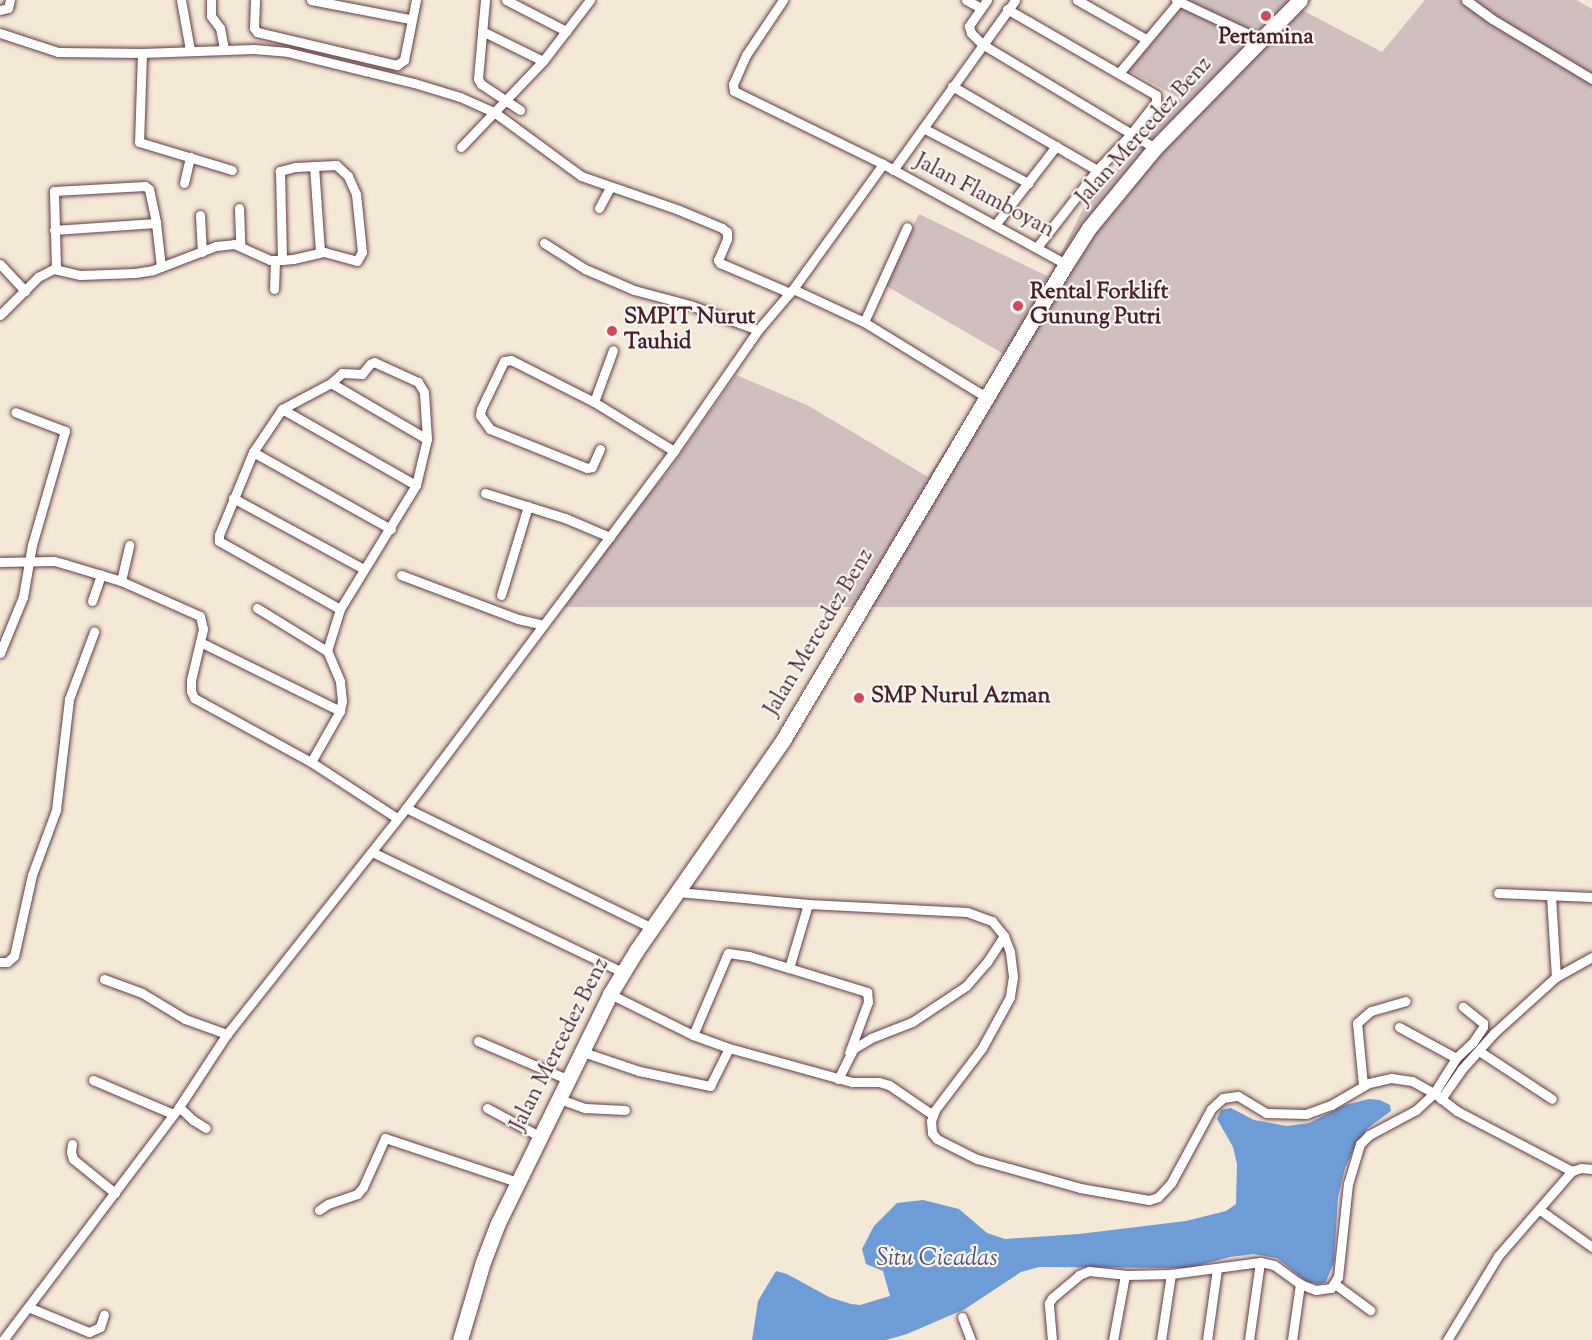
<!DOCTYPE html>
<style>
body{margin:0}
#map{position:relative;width:1592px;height:1340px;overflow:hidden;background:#f4e8d6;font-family:"Sorts Mill Goudy",serif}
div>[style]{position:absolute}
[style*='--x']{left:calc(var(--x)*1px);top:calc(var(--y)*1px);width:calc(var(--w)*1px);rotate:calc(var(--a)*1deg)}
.industrial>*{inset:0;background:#d1bfbf}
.water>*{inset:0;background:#6e9cd6}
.roads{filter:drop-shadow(0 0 2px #643d45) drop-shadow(0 0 2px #643d45)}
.minor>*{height:9px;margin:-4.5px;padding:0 4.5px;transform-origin:4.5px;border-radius:4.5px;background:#fff}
.primary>*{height:15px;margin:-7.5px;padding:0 7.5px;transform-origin:7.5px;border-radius:7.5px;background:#fff}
.dots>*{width:16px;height:16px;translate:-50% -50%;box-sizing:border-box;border:3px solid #f6f6f2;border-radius:50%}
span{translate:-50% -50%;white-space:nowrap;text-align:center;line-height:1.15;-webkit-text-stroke:4.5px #f6f6f2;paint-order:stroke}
.poi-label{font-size:22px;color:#4a1f2b;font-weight:700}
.left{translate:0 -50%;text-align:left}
.street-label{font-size:22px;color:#4a1f2b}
.water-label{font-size:24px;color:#58516f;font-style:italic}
</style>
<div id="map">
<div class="industrial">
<i style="clip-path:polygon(1185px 0,1312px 0,1302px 10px,1382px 52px,1425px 0,1577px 0,1592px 9px,1592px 607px,565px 607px,603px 547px,668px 472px,736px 375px,807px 405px,928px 477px,1007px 356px,883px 284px,919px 214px,1049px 277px,1088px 199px,1179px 98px,1125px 68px,1181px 9px)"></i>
</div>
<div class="water">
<i style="clip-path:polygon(1369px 1099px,1380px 1100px,1390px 1105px,1391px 1111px,1368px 1128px,1355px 1146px,1345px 1168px,1338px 1197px,1334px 1262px,1326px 1282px,1319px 1284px,1307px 1282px,1277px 1258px,1254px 1254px,1230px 1257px,1189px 1268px,1039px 1267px,1021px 1272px,965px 1309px,907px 1334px,886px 1340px,752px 1340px,758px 1301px,776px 1271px,787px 1274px,829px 1297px,851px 1304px,860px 1305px,890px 1296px,883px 1271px,866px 1264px,862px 1249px,874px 1226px,897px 1203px,923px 1200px,959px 1209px,987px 1233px,1005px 1239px,1079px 1234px,1186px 1221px,1226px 1211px,1236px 1204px,1237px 1164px,1233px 1147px,1217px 1119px,1221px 1110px,1231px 1108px,1254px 1120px,1287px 1126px,1309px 1123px,1345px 1105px)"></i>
</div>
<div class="roads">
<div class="minor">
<i style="--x:181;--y:0;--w:51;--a:79.8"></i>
<i style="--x:211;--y:0;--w:16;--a:90"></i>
<i style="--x:211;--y:16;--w:15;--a:53"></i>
<i style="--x:220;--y:28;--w:21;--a:79"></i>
<i style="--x:255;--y:0;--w:28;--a:92"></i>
<i style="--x:254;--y:28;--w:5;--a:53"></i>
<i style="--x:257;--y:32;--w:144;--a:13.3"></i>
<i style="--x:397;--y:65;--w:9;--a:-36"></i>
<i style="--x:404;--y:60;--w:61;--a:-78.7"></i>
<i style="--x:311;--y:0;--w:101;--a:10.9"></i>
<i style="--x:485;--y:0;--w:79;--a:95.1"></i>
<i style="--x:478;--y:79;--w:6;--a:59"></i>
<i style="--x:481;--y:84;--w:47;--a:33.7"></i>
<i style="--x:506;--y:0;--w:68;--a:27.3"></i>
<i style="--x:783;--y:0;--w:66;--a:123.9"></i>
<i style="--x:746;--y:55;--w:32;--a:114"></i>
<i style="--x:733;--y:84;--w:7;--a:82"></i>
<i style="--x:734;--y:91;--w:166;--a:26.1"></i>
<i style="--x:883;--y:164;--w:209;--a:28.7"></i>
<i style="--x:966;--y:0;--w:17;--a:28"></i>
<i style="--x:987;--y:0;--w:32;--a:125"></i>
<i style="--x:969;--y:26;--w:7;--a:74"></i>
<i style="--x:971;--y:33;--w:16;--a:45"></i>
<i style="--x:982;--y:44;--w:202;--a:31"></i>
<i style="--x:1077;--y:0;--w:79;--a:29.5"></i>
<i style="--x:1176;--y:0;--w:94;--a:25.2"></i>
<i style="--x:1466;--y:0;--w:32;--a:36"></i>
<i style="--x:1492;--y:19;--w:117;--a:31"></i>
<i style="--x:1007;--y:9;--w:172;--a:30"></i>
<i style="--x:1156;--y:95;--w:7;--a:90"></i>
<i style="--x:1156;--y:102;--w:42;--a:128.2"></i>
<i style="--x:1130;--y:135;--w:48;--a:133.3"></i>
<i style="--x:0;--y:10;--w:8;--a:-14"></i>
<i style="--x:8;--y:8;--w:8;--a:-76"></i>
<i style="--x:482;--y:31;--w:68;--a:26.2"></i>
<i style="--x:0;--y:33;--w:61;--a:18.1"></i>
<i style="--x:58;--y:52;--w:84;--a:0.7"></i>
<i style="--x:142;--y:53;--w:112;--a:-2"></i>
<i style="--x:254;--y:49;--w:33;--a:5"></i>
<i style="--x:287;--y:52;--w:131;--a:13.7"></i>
<i style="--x:414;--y:83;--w:48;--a:16.9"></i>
<i style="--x:460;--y:97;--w:37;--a:24"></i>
<i style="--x:494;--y:112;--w:108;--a:36.3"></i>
<i style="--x:581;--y:176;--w:104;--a:19.1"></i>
<i style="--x:679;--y:210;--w:47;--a:22.7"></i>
<i style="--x:722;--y:228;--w:6;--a:39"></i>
<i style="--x:727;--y:232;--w:7;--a:90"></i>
<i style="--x:727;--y:239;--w:23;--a:113"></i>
<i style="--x:718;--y:260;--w:4;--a:56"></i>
<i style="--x:720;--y:263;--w:76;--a:23.2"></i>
<i style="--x:142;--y:53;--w:89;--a:91.9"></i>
<i style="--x:139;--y:142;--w:97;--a:16.8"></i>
<i style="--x:1119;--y:73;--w:95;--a:-50.1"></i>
<i style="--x:952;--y:86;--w:168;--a:30.1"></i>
<i style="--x:1097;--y:170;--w:98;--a:127.9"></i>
<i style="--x:923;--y:128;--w:119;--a:27.6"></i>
<i style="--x:461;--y:147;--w:119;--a:-46.4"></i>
<i style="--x:543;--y:61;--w:77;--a:-52.4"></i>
<i style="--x:314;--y:166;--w:86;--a:86"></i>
<i style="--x:893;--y:170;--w:209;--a:-54.3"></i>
<i style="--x:184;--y:183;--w:27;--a:-77"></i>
<i style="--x:239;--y:208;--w:36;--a:88"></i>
<i style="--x:599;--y:208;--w:24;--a:-62"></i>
<i style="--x:200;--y:215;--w:37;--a:87"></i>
<i style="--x:995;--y:225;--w:100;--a:-52.3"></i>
<i style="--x:54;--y:230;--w:102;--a:-3.9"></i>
<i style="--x:544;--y:243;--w:49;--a:32.4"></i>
<i style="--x:585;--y:269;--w:53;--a:23.2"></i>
<i style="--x:634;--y:290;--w:58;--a:15"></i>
<i style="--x:690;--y:305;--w:72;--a:20.2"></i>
<i style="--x:0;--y:264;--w:37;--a:47"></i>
<i style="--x:56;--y:269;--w:78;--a:-91.5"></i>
<i style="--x:54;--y:191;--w:91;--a:-3.1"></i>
<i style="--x:145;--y:186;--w:5;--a:37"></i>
<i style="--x:149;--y:189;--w:35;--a:78"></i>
<i style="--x:156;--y:223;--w:44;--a:83.5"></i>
<i style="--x:274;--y:289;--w:29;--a:-88"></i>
<i style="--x:793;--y:289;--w:78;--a:24.9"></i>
<i style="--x:864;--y:322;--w:143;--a:31.6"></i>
<i style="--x:0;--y:315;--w:54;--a:-45"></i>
<i style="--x:38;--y:277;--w:18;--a:-27"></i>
<i style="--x:54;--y:269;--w:27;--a:13"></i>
<i style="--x:80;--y:275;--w:55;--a:-2.1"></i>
<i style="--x:135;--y:273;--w:18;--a:-9"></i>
<i style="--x:153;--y:270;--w:67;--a:-20.9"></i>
<i style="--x:216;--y:246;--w:18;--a:-6"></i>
<i style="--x:234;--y:244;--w:39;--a:24"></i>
<i style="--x:270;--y:260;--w:12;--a:0"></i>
<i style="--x:282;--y:260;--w:11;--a:-5"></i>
<i style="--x:293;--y:259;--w:32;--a:-13"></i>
<i style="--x:324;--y:252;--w:34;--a:15"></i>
<i style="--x:357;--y:261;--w:10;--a:-61"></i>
<i style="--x:362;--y:252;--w:58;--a:-95.9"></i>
<i style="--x:356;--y:194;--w:20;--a:-114"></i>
<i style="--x:348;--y:176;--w:16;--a:-137"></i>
<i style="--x:336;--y:165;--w:41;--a:177.2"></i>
<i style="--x:295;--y:167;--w:16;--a:165"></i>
<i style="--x:280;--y:171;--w:89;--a:88.7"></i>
<i style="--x:864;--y:322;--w:104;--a:-65.6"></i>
<i style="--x:594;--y:402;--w:55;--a:-69.9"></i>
<i style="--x:282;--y:409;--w:154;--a:29.6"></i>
<i style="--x:600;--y:449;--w:20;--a:114"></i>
<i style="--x:592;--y:467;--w:5;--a:169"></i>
<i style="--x:587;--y:468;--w:105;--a:-158.1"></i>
<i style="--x:490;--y:429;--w:17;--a:-126"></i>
<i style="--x:480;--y:415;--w:6;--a:-81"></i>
<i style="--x:481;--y:409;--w:53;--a:-64.4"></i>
<i style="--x:504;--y:361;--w:7;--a:-8"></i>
<i style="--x:511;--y:360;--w:93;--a:26.8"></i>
<i style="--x:594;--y:402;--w:94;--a:31.5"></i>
<i style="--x:253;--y:452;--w:158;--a:29.2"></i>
<i style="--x:485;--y:493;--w:84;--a:17.4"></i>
<i style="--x:565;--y:518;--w:49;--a:22.9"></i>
<i style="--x:233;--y:498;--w:149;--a:28.5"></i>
<i style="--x:0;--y:562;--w:54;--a:-1.1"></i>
<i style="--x:54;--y:561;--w:11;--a:15"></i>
<i style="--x:65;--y:564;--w:59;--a:16.9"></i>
<i style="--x:121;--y:581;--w:86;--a:23.9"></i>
<i style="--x:200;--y:616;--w:13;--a:77"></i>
<i style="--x:203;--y:629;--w:52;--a:103.2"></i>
<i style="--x:191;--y:680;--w:11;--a:90"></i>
<i style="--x:191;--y:691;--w:8;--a:67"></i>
<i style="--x:194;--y:698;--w:133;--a:28.7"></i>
<i style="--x:311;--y:762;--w:103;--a:33.1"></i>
<i style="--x:401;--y:575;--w:125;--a:20.6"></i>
<i style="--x:518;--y:619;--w:26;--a:13"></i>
<i style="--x:121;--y:581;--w:37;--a:-77"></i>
<i style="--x:501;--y:595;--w:93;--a:-73.1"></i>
<i style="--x:92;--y:601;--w:28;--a:-71"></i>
<i style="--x:257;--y:608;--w:82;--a:31.6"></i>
<i style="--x:340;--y:609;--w:139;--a:-150.7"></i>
<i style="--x:219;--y:541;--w:6;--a:-90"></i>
<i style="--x:219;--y:535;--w:90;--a:-67.7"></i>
<i style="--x:253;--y:452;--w:52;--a:-56"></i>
<i style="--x:282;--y:409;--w:55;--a:-28"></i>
<i style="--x:331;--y:383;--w:111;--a:30.3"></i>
<i style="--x:200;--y:642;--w:156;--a:26.2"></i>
<i style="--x:0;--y:653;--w:61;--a:-67.7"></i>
<i style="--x:23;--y:597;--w:53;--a:-80.2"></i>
<i style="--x:32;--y:545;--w:119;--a:-73.9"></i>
<i style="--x:65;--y:431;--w:53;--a:-159.2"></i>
<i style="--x:311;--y:762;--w:59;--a:-60.4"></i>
<i style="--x:340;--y:711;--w:10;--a:-79"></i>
<i style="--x:342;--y:701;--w:20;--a:-96"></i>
<i style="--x:340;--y:681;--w:33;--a:-113"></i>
<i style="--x:327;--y:651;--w:44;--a:-72.8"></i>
<i style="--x:340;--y:609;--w:145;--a:-58.5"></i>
<i style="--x:416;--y:485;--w:47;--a:-76.6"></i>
<i style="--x:427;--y:439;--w:47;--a:-93.7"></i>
<i style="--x:424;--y:392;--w:12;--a:-121"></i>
<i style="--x:418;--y:382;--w:48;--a:-155.6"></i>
<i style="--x:374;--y:362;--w:4;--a:153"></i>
<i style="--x:370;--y:364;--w:13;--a:129"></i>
<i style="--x:362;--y:374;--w:20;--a:-177"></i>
<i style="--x:342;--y:373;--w:15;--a:138"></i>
<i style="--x:406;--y:808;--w:274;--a:26"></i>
<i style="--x:372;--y:852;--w:277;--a:25.6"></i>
<i style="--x:678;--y:892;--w:131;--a:5.3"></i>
<i style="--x:808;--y:904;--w:159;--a:2.9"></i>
<i style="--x:967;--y:912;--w:27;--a:20"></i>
<i style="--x:992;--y:921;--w:19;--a:51"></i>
<i style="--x:1004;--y:936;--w:17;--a:69"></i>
<i style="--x:1010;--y:952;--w:25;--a:83"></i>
<i style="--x:1013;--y:977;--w:20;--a:99"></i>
<i style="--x:1010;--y:997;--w:58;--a:118.8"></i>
<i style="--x:982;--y:1048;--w:78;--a:127.2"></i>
<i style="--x:935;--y:1110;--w:12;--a:110"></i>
<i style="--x:931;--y:1121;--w:12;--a:85"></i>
<i style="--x:932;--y:1133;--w:8;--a:50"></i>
<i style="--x:937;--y:1139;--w:45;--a:26.6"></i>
<i style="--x:977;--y:1159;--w:107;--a:15.7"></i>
<i style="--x:1080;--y:1188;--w:70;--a:9.9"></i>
<i style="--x:1149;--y:1200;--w:9;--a:-18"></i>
<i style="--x:1158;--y:1197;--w:19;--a:-47"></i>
<i style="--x:1171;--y:1183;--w:84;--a:-61.6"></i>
<i style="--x:1211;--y:1109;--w:16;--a:-43"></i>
<i style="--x:1223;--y:1098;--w:15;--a:-8"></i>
<i style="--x:1238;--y:1096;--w:33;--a:31"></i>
<i style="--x:1266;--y:1113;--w:40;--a:1.4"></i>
<i style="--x:1306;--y:1114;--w:27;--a:-20"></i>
<i style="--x:1331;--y:1105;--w:44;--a:-30.1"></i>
<i style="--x:1369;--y:1083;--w:23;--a:-13"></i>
<i style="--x:1391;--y:1078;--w:21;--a:8"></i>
<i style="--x:1412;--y:1081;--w:25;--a:29"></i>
<i style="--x:1434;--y:1093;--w:29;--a:38"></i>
<i style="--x:1457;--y:1111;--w:130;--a:27.6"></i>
<i style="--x:1572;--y:1171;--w:9;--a:-18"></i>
<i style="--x:1581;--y:1168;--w:11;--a:5"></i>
<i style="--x:1498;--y:893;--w:94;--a:2.4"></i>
<i style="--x:1551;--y:896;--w:81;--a:86.5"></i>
<i style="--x:808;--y:904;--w:67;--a:106.5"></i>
<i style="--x:789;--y:968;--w:82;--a:17.1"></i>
<i style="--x:867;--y:992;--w:10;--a:84"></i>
<i style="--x:868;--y:1002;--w:54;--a:110.4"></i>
<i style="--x:0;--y:962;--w:7;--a:0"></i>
<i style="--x:7;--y:962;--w:9;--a:-41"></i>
<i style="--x:14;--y:956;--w:83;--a:-77.5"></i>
<i style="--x:32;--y:875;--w:69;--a:-69.7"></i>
<i style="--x:56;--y:810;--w:112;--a:-83.3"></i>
<i style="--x:69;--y:699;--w:72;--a:-69.5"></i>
<i style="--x:104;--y:979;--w:40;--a:20.2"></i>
<i style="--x:142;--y:993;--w:50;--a:31.2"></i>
<i style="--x:185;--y:1019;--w:45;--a:19.7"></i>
<i style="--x:610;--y:994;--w:93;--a:26.3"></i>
<i style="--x:693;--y:1035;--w:38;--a:20"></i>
<i style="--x:729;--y:1048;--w:128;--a:15.5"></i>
<i style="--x:852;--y:1082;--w:27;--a:0"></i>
<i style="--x:879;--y:1082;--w:10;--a:17"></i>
<i style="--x:889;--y:1085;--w:53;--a:34.3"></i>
<i style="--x:1399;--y:1027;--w:65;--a:28.5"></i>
<i style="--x:693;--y:1035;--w:89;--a:-66.9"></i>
<i style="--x:728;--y:953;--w:21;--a:8"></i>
<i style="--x:749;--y:956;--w:42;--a:16.7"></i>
<i style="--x:478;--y:1041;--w:97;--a:23.1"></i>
<i style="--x:580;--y:1051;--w:62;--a:18.7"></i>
<i style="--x:639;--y:1071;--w:73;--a:11.9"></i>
<i style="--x:710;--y:1086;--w:42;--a:-63.4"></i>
<i style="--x:1479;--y:1051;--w:87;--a:33.3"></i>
<i style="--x:838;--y:1079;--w:34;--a:-63"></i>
<i style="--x:853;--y:1049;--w:21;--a:-31"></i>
<i style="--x:871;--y:1038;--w:44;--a:-21.3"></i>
<i style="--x:912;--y:1022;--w:65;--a:-33.7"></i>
<i style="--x:966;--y:986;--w:32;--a:-49"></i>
<i style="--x:987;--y:962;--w:31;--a:-57"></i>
<i style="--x:93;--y:1080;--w:87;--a:23"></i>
<i style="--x:1363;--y:1085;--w:62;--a:-95.5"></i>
<i style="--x:1357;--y:1023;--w:18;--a:-41"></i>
<i style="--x:1371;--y:1011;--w:36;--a:-16"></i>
<i style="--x:557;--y:1098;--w:30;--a:20"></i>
<i style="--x:585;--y:1108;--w:40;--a:2.9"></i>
<i style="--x:1441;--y:1099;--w:35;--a:-55"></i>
<i style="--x:1461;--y:1070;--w:50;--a:-48.3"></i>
<i style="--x:1494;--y:1033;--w:84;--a:-42.1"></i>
<i style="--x:1556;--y:977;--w:41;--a:-29.1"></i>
<i style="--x:179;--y:1107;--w:19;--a:43"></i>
<i style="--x:193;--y:1120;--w:15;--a:32"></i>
<i style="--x:487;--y:1108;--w:59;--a:28.3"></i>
<i style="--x:72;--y:1144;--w:8;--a:97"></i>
<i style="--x:71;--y:1152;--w:7;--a:74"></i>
<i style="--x:73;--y:1159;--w:54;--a:39"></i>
<i style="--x:319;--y:1210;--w:11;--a:-34"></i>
<i style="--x:328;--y:1204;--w:31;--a:-19"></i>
<i style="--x:357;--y:1194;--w:9;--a:-49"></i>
<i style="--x:363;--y:1187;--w:54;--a:-65.8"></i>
<i style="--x:385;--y:1138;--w:139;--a:18.4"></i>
<i style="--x:1540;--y:1210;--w:64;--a:35.4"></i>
<i style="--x:1335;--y:1284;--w:44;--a:36.6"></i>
<i style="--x:28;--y:1307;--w:66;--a:22.3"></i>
<i style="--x:89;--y:1332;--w:12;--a:-24"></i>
<i style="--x:100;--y:1327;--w:13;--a:-72"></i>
<i style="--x:962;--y:1317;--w:25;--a:69"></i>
<i style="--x:3;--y:1340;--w:292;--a:-52.9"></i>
<i style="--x:179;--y:1107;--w:87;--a:-56.7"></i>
<i style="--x:227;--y:1034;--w:288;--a:-51.6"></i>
<i style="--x:406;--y:808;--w:446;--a:-53.1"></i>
<i style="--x:674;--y:451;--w:147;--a:-55.2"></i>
<i style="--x:758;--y:330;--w:54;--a:-49.5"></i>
<i style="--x:793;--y:289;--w:154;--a:-54.2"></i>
<i style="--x:1052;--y:1340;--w:37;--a:-95"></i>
<i style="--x:1049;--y:1303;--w:6;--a:-59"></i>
<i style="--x:1052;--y:1298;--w:35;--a:-40"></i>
<i style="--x:1079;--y:1275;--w:11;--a:-22"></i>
<i style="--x:1089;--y:1271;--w:36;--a:6"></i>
<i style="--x:1125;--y:1275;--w:46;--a:-1.2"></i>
<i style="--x:1171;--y:1274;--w:90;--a:-7.7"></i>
<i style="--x:1260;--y:1262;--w:14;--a:12"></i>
<i style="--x:1274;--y:1265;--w:32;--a:36"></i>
<i style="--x:1300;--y:1284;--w:17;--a:21"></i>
<i style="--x:1316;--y:1290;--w:15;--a:-8"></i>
<i style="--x:1331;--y:1288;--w:13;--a:-58"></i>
<i style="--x:1338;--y:1277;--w:94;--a:-83.9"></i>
<i style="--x:1348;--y:1184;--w:42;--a:-73.3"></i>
<i style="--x:1360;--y:1144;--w:13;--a:-45"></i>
<i style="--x:1369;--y:1135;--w:53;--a:-28"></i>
<i style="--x:1416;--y:1110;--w:25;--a:-43"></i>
<i style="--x:1434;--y:1093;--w:41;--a:-57.8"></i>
<i style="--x:1456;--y:1058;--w:23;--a:-43"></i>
<i style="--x:1473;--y:1042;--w:18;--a:-56"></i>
<i style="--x:1483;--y:1027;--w:4;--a:-90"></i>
<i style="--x:1483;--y:1023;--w:26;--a:-141"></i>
<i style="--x:1113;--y:1340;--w:66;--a:-79.5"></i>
<i style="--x:1161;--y:1340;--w:67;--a:-81.4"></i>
<i style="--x:1207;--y:1340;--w:72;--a:-82"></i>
<i style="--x:1249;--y:1340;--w:79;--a:-82"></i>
<i style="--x:1292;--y:1340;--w:57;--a:-81.9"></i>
<i style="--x:1447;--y:1340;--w:98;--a:-58.7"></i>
<i style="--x:1498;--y:1256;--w:113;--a:-49"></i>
</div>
<div class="primary">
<i style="--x:460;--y:1340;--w:81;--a:-73.6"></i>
<i style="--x:483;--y:1262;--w:42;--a:-69"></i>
<i style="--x:498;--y:1223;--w:255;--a:-63.9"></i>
<i style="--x:610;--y:994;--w:50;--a:-58.8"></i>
<i style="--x:636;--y:951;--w:257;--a:-55.1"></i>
<i style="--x:783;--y:740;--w:554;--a:-59.27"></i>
<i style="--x:1066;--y:264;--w:43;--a:-57.4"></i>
<i style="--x:1089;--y:228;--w:104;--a:-50.5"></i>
<i style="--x:1155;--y:148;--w:207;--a:-45.6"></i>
</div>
</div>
<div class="dots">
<i style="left:1266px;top:16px;background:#d1495b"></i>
<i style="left:1018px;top:306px;background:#d1495b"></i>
<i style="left:612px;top:331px;background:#d1495b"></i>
<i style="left:859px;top:698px;background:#d1495b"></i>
</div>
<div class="poi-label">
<span style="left:1266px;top:39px">Pertamina</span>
<span class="left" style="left:1030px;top:306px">Rental Forklift<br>Gunung Putri</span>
<span class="left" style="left:624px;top:331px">SMPIT Nurut<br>Tauhid</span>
<span class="left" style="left:871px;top:698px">SMP Nurul Azman</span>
</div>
<div class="street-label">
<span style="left:1145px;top:132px;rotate:-48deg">Jalan Mercedez Benz</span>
<span style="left:984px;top:197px;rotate:28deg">Jalan Flamboyan</span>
<span style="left:820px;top:633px;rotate:-59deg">Jalan Mercedez Benz</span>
<span style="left:561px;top:1045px;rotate:-63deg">Jalan Mercedez Benz</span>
</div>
<div class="water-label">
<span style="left:937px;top:1260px">Situ Cicadas</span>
</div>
</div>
